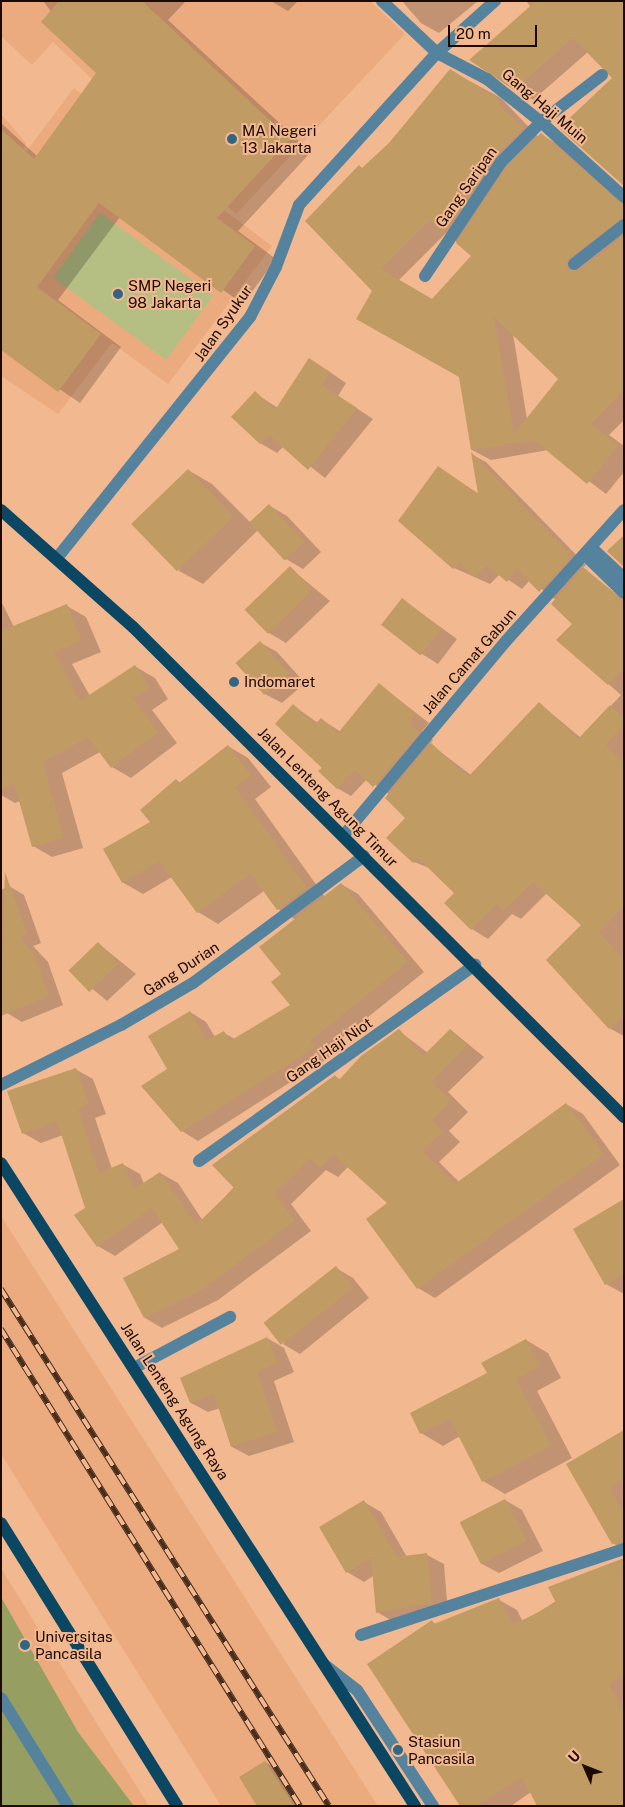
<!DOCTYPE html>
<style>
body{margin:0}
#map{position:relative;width:625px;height:1807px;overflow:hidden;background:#f2b890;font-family:"Public Sans",sans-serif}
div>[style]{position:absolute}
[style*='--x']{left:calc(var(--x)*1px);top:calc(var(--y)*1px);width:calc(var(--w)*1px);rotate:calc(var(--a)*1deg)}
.built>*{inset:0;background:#ebab7f}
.green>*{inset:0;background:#b5bf84;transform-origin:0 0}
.forest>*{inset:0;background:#969f61}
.shadow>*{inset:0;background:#0003}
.building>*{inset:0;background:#c19b64;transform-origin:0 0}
.minor>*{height:12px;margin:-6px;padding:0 6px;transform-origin:6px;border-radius:6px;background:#55839e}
.major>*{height:12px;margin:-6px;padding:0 6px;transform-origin:6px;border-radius:6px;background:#0b4662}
.rail>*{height:5.5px;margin-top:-2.75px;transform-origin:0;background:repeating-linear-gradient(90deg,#f2b890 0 11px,#472d1d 0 22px);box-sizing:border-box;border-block:1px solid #472d1d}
.dots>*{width:14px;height:14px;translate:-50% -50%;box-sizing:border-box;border:2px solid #f2b890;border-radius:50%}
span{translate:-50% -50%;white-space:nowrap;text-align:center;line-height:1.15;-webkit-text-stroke:4px #f2b890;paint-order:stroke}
.street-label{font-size:15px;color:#1c0900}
.poi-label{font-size:15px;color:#1c0900}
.left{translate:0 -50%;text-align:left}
.frame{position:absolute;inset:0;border:2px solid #1c0900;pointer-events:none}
.north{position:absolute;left:560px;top:1742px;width:50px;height:50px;-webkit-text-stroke:4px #f2b890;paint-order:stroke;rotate:314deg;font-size:14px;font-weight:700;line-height:20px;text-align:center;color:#1c0900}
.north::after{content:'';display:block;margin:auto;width:18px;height:22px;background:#1c0900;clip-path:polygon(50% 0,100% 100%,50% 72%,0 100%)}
.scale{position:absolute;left:448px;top:25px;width:89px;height:22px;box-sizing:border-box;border:2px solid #1c0900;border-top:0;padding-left:6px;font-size:15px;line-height:18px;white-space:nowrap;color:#1c0900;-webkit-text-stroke:4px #f2b890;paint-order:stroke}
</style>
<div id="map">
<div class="built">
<i style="clip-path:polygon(1px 1px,370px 1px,405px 34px,236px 214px,53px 42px,32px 65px,1px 36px)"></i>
<i style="clip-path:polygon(74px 88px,138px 136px,134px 143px,272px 246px,168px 384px,112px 343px,58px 414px,1px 376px,1px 185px)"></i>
<i style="clip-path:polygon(1px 114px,27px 144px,1px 174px)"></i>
<i style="clip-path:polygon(1px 1216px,378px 1806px,221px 1806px,1px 1454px)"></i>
<i style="clip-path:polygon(1px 1568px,96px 1722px,149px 1806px,1px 1806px)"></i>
</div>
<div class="green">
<i style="left:100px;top:213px;width:140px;height:80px;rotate:36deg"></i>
</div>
<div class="forest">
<i style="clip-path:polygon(1px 1597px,78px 1732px,134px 1806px,1px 1806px)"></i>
</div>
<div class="shadow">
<i style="clip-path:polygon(43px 1px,186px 1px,168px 20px,311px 152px,238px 231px,276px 259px,243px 304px,120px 217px,58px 300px,121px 347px,80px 403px,1px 349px,1px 123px,37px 156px,98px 73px)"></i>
<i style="clip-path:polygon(271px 1px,298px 1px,288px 11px)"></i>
<i style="clip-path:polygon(402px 1px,478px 1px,439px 33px,421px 23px)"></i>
<i style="clip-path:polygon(526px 1px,624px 1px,614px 78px,588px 52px,533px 100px,514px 89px,531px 7px)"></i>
<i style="clip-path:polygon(evenodd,451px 71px,501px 98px,539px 138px,541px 135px,560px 145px,624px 203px,624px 420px,609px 435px,624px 446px,624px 472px,606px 494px,548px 450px,491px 460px,472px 450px,460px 377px,374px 291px,359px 166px,363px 169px,390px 144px,451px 71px,446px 233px,472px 255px,432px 301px,398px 281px,446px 233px,451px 71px,513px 334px,560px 379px,527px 419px,513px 334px)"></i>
<i style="clip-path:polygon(327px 370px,346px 383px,338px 396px,373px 419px,325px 478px,284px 446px,277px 453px,260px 443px,255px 393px,278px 408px)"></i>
<i style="clip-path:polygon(473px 455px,486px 462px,586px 565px,582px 568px,624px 600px,624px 1036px,609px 1028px,583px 925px,547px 893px,521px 919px,512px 914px,488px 939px,472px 929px,456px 893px,432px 869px,414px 862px,407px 818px,390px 795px,367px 779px,351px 796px,337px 788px,294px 706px,318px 723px,321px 719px,341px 732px,380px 685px,429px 723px,422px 731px,433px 740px,430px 744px,471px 775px,539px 703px,581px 738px,621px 695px,558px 640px,574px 624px,556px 600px,530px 580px,522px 589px,500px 574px,490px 584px,454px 568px,438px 467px,479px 494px)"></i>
<i style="clip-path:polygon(188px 470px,212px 484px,251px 523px,270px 506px,287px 516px,321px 552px,303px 569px,286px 559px,258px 530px,203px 584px,179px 571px)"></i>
<i style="clip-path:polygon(290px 568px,330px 601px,286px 643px,269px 633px,246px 610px)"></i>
<i style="clip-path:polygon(403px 600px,457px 639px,438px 664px,422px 654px)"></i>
<i style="clip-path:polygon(1px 601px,14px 627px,67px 606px,86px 617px,101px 652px,72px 664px,90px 696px,136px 667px,155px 678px,168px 699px,152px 710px,177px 743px,131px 778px,112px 767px,100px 752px,62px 773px,83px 848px,52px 857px,33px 846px,20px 801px,15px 803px,1px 795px)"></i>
<i style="clip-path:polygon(261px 643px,277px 652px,305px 683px,282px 703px,265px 694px)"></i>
<i style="clip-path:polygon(228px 746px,248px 758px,271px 787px,255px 799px,325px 897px,341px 884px,358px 894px,424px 972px,326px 1051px,330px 1057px,198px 1141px,182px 1131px,169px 1070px,190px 1012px,206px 1022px,215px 1037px,224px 1033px,235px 1039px,292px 1006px,283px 974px,296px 920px,278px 909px,264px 891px,218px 924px,198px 912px,172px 877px,143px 894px,122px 882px,176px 780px,181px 783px)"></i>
<i style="clip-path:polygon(9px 886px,24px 895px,41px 943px,33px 946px,48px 962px,63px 1005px,22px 1022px,7px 1013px,1px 1001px,1px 890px)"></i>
<i style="clip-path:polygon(99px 944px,136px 974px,107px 1001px,70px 970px)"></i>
<i style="clip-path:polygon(451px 1030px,484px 1057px,448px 1092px,468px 1112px,449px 1131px,460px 1142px,439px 1162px,460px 1183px,566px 1104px,583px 1114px,620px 1165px,435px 1298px,418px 1288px,389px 1203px,349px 1166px,338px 1177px,326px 1170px,291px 1204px,311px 1231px,218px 1300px,162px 1328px,145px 1318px,181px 1249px,163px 1222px,115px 1256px,98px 1246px,63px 1135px,41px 1143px,23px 1133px,75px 1069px,93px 1079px,106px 1114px,95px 1118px,112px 1169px,122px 1164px,140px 1174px,144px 1184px,160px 1173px,178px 1183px,203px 1221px,335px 1076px,341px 1080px,399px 1031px,428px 1053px)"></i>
<i style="clip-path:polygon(624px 1200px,624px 1294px,606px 1284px)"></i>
<i style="clip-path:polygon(336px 1268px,353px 1278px,369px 1298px,300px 1354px,283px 1344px)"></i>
<i style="clip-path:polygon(267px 1338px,284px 1348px,294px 1372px,274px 1381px,294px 1442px,249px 1456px,232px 1447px,220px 1408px,208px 1412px,191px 1403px,182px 1379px)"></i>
<i style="clip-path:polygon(526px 1340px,548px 1353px,561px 1378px,537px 1391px,572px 1458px,505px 1494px,483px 1481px,460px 1436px,443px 1446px,421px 1433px)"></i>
<i style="clip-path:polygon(624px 1432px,624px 1550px,613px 1543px,568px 1464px)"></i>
<i style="clip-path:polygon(505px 1500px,522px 1510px,543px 1551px,499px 1573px,482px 1564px,461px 1523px)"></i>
<i style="clip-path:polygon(364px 1502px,381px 1512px,407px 1557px,427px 1555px,444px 1564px,448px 1613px,394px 1622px,377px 1612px,373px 1576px,364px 1582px,347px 1572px)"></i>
<i style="clip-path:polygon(624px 1558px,624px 1806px,531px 1792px,511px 1806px,462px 1806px,432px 1622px,437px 1624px,499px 1600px,517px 1610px,523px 1622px)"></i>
<i style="clip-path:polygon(265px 1762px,282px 1772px,303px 1806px,259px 1806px)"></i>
</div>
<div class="building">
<i style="clip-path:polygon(59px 1px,142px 1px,290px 139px,217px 218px,255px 246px,221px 293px,99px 203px,37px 287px,101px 334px,58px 392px,1px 350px,1px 129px,34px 159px,96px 73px,41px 22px)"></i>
<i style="clip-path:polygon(536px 1px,624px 1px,624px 186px,559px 128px,612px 78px,573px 38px,514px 90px,469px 60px)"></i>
<i style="clip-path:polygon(evenodd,450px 69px,501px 101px,498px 104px,523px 128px,494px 157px,444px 233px,430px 220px,381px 269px,432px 299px,471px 256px,456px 243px,507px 167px,541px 133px,624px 205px,624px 217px,566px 261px,568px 269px,579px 271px,624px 236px,624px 390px,591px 424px,619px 445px,587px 484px,534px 440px,471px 450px,459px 377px,356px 319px,372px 291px,305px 221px,359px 165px,362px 168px,389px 143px,450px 69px,494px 317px,558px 379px,514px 434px,494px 317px)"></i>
<i style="clip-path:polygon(309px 358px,330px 372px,322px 385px,357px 408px,308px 470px,269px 435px,260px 444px,231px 417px,255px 391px,275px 410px)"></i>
<i style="clip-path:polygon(471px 452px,572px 556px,539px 592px,517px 569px,507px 582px,487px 565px,475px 577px,460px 562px,453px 569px,398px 521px,438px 466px,478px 494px)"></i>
<i style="left:188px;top:469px;width:66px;height:79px;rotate:46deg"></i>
<i style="left:269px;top:504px;width:52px;height:27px;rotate:47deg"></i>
<i style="clip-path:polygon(624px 535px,624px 567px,607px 551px)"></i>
<i style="left:290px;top:566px;width:33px;height:63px;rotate:46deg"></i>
<i style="clip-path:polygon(583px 567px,624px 601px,624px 668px,608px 685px,556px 640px,572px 624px,551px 604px)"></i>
<i style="left:402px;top:598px;width:50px;height:34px;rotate:38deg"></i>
<i style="clip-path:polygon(67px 604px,82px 641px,54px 652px,80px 701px,135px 665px,150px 688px,133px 698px,158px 732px,111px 768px,88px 737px,43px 762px,64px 838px,32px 847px,14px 783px,1px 790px,1px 631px)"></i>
<i style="left:260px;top:641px;width:43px;height:33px;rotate:48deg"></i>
<i style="clip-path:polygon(379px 683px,416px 714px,409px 722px,420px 732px,373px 787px,355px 770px,337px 789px,318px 771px,322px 768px,275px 724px,293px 704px,315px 724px,321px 718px,338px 733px)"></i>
<i style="clip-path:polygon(539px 702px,578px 739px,610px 705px,624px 718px,624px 725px,605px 745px,624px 763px,624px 906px,599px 932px,624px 959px,624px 1016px,609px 1029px,546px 960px,581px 925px,533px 882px,503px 911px,497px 904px,471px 930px,444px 903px,454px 893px,418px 858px,413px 863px,386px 838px,405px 818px,385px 798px,431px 743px,468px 777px)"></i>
<i style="clip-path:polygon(228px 745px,251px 775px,235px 787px,307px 888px,277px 910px,251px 874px,197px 913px,159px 861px,122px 883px,103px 849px,150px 822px,140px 810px,176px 779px,179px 783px)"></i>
<i style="clip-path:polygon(5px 872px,27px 934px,19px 937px,33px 952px,49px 996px,1px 1016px)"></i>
<i style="clip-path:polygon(341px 883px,408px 962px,310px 1041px,315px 1047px,181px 1132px,141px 1086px,167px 1069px,148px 1036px,190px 1011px,207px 1040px,224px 1031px,230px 1041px,290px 1005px,271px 982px,281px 974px,259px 947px)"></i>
<i style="left:98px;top:942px;width:30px;height:41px;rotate:46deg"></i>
<i style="clip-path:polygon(399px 1029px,423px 1056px,450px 1029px,467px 1046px,432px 1081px,451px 1101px,432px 1121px,443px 1131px,422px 1151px,455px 1184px,566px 1103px,604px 1154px,417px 1289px,366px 1219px,387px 1203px,333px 1154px,320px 1168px,310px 1158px,274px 1193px,295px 1221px,200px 1291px,144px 1318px,123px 1278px,179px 1249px,152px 1208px,97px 1247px,74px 1215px,85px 1208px,57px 1121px,22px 1134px,7px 1091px,76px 1068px,89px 1104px,78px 1108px,99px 1173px,123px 1163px,134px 1189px,160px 1172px,196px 1225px,234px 1188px,212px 1165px,335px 1075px,339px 1080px,361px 1056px)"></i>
<i style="clip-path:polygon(624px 1199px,624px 1274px,605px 1285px,573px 1229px)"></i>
<i style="left:336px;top:1266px;width:28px;height:92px;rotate:52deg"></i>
<i style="clip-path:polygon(267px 1337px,278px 1362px,257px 1372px,277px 1432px,231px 1447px,214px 1394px,190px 1403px,180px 1378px)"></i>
<i style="clip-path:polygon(526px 1339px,540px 1366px,516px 1379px,551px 1446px,482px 1482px,450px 1419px,420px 1434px,410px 1413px,487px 1373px,481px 1363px)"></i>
<i style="clip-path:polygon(624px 1430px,624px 1479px,609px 1487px,624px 1513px,624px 1541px,612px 1544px,566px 1464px)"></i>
<i style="left:505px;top:1499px;width:47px;height:51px;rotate:63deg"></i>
<i style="clip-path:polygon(364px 1500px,397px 1557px,427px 1553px,432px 1603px,376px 1613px,371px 1558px,346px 1573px,319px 1527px)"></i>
<i style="clip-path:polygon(624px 1558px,624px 1676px,609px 1684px,624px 1712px,624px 1806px,537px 1806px,522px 1777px,477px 1806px,460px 1806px,367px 1664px,432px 1620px,434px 1624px,499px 1598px,513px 1625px,556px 1603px,548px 1587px)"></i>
<i style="clip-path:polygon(265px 1761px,294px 1806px,257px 1806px,239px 1777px)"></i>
</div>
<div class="minor">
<i style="--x:382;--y:1;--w:76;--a:43.4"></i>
<i style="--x:437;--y:53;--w:56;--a:27.5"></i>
<i style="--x:487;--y:79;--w:69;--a:38.5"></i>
<i style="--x:541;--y:122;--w:112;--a:42.1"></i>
<i style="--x:574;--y:264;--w:63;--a:-38"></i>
<i style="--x:425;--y:276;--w:137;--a:-56.3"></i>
<i style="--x:501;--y:162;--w:57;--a:-45"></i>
<i style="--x:541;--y:122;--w:77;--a:-37.6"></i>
<i style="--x:591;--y:547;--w:45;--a:43.2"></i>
<i style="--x:585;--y:555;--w:54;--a:44.3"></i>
<i style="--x:57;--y:558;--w:309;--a:-51.3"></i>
<i style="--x:250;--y:317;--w:56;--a:-62.5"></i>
<i style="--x:276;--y:267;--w:66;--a:-69.6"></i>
<i style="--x:299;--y:205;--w:205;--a:-47.8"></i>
<i style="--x:437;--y:53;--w:78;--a:-41.9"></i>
<i style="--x:343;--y:836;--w:254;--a:-50.1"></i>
<i style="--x:506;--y:641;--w:176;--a:-48"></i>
<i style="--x:1;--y:1085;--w:134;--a:-26.6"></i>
<i style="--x:121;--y:1025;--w:83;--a:-30.3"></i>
<i style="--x:193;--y:983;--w:213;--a:-36.6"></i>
<i style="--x:199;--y:1161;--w:339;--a:-35.4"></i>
<i style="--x:134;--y:1368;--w:109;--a:-28"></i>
<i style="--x:361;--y:1635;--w:277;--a:-18.1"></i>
<i style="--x:326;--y:1666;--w:39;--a:38"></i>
<i style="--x:357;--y:1690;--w:139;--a:56.8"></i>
<i style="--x:1;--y:1698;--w:127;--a:58.2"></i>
</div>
<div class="major">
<i style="--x:1;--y:510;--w:176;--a:41.6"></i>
<i style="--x:133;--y:627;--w:694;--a:44.94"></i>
<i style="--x:1;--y:1163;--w:765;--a:57.22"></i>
<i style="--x:1;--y:1523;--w:333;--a:58.1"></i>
</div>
<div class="rail">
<i style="--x:1;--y:1289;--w:612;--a:57.61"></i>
<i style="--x:1;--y:1329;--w:563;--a:57.92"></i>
</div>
<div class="dots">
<i style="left:232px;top:139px;background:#326582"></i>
<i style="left:118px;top:294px;background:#326582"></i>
<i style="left:234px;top:682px;background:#326582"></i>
<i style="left:25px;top:1645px;background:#326582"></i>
<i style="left:398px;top:1750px;background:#326582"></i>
</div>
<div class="street-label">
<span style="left:545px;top:106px;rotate:40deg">Gang Haji Muin</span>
<span style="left:466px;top:187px;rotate:-55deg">Gang Saripan</span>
<span style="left:223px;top:323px;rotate:-55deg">Jalan Syukur</span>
<span style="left:469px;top:661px;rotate:-49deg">Jalan Camat Gabun</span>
<span style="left:328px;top:797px;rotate:45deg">Jalan Lenteng Agung Timur</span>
<span style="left:181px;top:969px;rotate:-33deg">Gang Durian</span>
<span style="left:329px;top:1050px;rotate:-35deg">Gang Haji Niot</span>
<span style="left:175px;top:1401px;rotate:57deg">Jalan Lenteng Agung Raya</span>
</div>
<div class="poi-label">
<span class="left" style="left:242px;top:139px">MA Negeri<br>13 Jakarta</span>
<span class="left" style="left:128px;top:294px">SMP Negeri<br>98 Jakarta</span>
<span class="left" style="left:244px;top:682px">Indomaret</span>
<span class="left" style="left:35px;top:1645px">Universitas<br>Pancasila</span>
<span class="left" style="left:408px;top:1750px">Stasiun<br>Pancasila</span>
</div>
<div class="frame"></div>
<div class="north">U</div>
<div class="scale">20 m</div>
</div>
